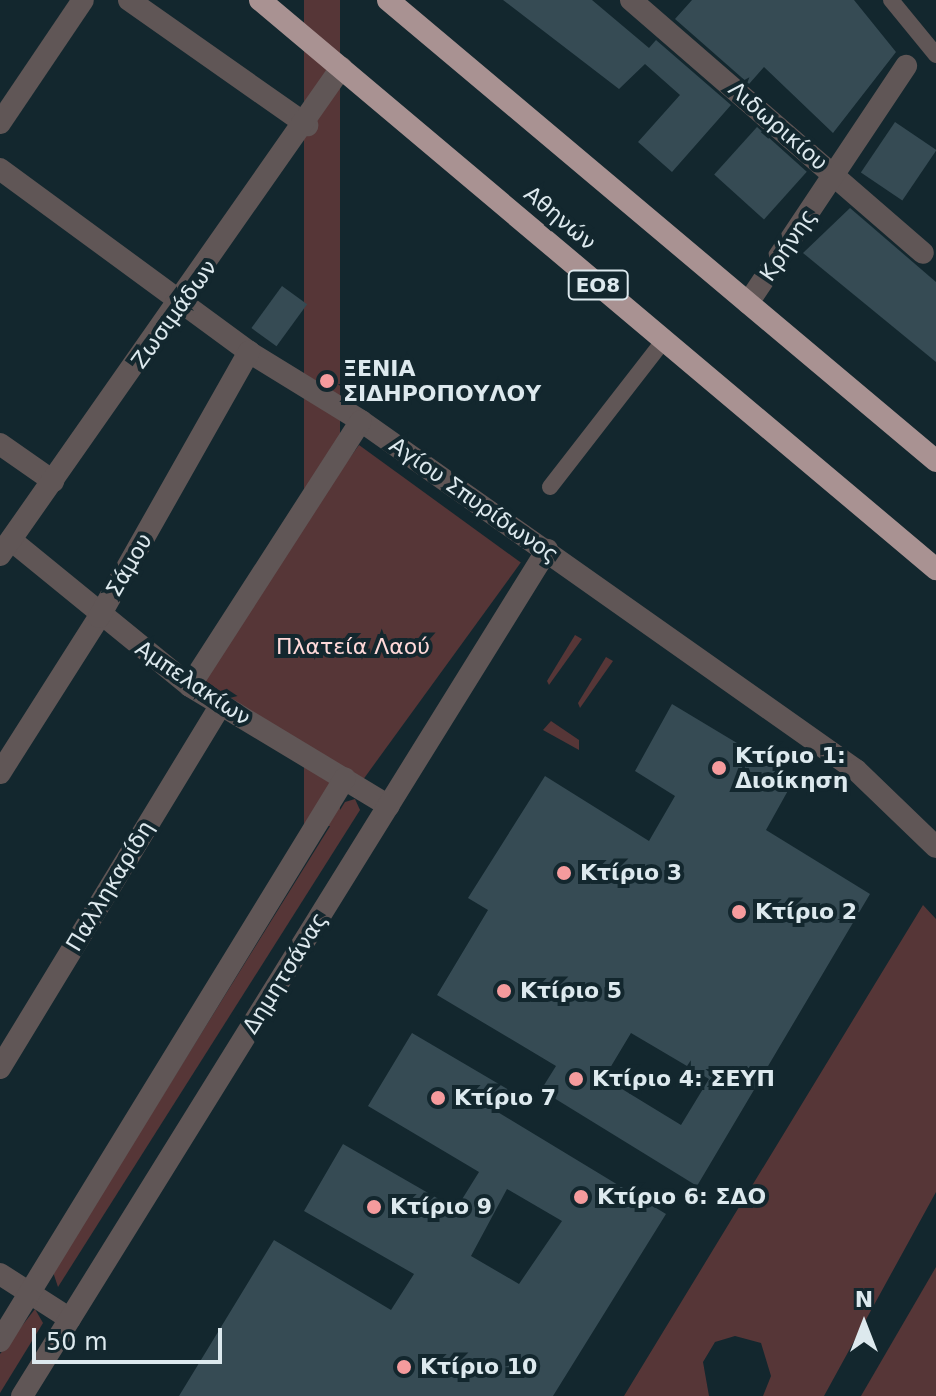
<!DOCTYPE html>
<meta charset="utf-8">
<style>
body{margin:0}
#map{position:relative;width:936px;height:1396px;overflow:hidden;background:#13272e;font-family:"DejaVu Sans",sans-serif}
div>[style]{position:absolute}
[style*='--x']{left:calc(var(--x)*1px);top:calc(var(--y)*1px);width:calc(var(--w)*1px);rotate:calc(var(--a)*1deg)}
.green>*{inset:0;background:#563637;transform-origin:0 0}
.building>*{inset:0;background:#364b54;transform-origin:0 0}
.service>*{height:16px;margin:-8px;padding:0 8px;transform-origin:8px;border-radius:8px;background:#605656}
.minor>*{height:22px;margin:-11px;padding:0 11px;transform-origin:11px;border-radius:11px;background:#605656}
.trunk>*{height:22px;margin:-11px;padding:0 11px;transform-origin:11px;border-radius:11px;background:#a99292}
.dots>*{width:22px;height:22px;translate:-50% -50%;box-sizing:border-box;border:4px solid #13272e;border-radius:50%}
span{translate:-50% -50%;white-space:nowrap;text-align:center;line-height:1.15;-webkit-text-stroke:8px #13272e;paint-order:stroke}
.shield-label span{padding:2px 6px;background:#13272e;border:2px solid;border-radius:6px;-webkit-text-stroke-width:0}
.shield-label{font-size:20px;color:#dde9ee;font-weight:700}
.street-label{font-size:22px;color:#dde9ee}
.poi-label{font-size:22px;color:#dde9ee;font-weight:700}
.left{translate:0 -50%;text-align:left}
.park-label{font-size:22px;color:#ffd9d9}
.north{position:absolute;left:824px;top:1284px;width:80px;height:80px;-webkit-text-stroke:6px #13272e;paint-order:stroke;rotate:0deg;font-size:22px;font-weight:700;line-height:32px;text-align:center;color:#dde9ee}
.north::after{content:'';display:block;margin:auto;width:28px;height:36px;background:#dde9ee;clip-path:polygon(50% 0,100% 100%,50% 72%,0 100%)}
.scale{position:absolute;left:32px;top:1328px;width:190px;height:36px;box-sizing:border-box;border:4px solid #dde9ee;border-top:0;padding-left:10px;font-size:24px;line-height:28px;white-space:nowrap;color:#dde9ee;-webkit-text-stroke:6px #13272e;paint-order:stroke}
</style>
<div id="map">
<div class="green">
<i style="left:304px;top:0;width:36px;height:826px"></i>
<i style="left:359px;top:445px;width:200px;height:281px;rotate:36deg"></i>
<i style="clip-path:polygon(575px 635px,582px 639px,549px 685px,547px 681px)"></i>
<i style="clip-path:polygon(606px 657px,613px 661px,580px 708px,578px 703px)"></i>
<i style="clip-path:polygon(551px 721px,579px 740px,579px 750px,543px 730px)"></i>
<i style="clip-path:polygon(355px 799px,360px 810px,58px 1287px,53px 1272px,345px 802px)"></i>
<i style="clip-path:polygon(923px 905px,936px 919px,936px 1192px,824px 1396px,763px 1396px,771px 1376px,761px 1343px,735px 1336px,715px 1342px,703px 1362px,709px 1396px,624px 1396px)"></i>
<i style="clip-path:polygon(936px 1267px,936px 1396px,861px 1396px)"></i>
<i style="clip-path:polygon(35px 1309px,43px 1323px,0 1393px,0 1354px)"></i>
</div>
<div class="building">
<i style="clip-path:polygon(503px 0,592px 0,649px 48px,656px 40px,731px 105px,672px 172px,638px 142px,680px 95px,645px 64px,619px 89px)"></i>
<i style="clip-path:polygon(692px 0,854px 0,896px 52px,833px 133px,764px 67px,749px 84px,675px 19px)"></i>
<i style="left:895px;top:122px;width:50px;height:61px;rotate:34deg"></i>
<i style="left:757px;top:127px;width:67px;height:64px;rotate:42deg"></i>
<i style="clip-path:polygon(850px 208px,936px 282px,936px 362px,803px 253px)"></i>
<i style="left:282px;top:286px;width:31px;height:52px;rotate:36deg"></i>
<i style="clip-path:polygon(evenodd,672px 704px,795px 778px,766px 830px,870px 894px,697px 1186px,541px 1090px,556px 1066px,437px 995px,488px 910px,468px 898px,545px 776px,649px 841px,675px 796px,635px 771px,672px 704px,631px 1033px,709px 1079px,681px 1125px,604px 1078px,631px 1033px)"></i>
<i style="clip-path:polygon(evenodd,412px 1033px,509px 1090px,496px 1111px,666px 1214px,553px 1396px,179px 1396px,274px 1240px,391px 1310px,414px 1274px,304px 1211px,343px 1144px,456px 1209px,479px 1172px,368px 1106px,412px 1033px,507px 1189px,562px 1221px,519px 1284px,471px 1256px,507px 1189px)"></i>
</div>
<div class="service">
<i style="--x:891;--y:0;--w:71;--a:50.7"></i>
<i style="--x:550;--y:487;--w:186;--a:-52.2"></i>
</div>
<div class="minor">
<i style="--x:129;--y:0;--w:218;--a:35.1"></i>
<i style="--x:631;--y:0;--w:386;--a:40.9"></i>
<i style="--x:0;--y:123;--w:148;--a:-56"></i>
<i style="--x:0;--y:169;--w:309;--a:36.3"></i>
<i style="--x:249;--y:352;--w:132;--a:31.6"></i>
<i style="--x:361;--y:421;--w:606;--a:35.19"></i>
<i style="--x:856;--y:770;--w:111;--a:43.9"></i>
<i style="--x:748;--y:303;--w:285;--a:-56.3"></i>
<i style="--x:0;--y:444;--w:65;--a:34.9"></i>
<i style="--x:11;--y:540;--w:231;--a:39.2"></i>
<i style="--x:190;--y:686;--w:232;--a:31.1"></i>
<i style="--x:0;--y:555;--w:595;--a:-55"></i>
<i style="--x:190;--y:686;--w:315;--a:-57.2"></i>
<i style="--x:0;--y:773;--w:185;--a:-57.6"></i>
<i style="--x:99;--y:617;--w:305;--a:-60.5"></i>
<i style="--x:0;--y:1068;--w:425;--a:-58.7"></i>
<i style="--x:0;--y:1274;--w:83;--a:32.7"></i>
<i style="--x:0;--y:1341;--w:660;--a:-58.5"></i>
<i style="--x:22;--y:1396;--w:996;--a:-58.18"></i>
</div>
<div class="trunk">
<i style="--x:260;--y:0;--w:884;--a:40.09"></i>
<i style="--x:388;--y:0;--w:716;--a:40.07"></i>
</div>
<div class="dots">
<i style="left:327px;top:381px;background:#f59b9d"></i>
<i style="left:719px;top:768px;background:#f59b9d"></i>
<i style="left:564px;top:873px;background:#f59b9d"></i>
<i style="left:739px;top:912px;background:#f59b9d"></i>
<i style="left:504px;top:991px;background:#f59b9d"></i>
<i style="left:576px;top:1079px;background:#f59b9d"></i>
<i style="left:438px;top:1098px;background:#f59b9d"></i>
<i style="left:581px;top:1197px;background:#f59b9d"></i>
<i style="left:374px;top:1207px;background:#f59b9d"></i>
<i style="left:404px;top:1367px;background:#f59b9d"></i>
</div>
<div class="shield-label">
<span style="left:598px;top:285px">ΕΟ8</span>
</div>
<div class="street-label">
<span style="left:778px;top:126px;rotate:41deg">Λιδωρικίου</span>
<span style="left:560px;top:218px;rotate:40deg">Αθηνών</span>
<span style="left:788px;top:245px;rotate:-56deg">Κρήνης</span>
<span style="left:174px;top:314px;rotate:-54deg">Ζωσιμάδων</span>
<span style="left:474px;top:500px;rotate:35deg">Αγίου Σπυρίδωνος</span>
<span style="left:129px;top:565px;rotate:-60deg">Σάμου</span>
<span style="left:193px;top:683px;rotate:34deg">Αμπελακίων</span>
<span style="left:110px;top:886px;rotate:-59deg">Παλληκαρίδη</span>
<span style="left:285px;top:973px;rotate:-58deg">Δημητσάνας</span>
</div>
<div class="poi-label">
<span class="left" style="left:343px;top:381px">ΞΕΝΙΑ<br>ΣΙΔΗΡΟΠΟΥΛΟΥ</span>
<span class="left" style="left:735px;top:768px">Κτίριο 1:<br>Διοίκηση</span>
<span class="left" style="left:580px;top:873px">Κτίριο 3</span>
<span class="left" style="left:755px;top:912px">Κτίριο 2</span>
<span class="left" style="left:520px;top:991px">Κτίριο 5</span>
<span class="left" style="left:592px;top:1079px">Κτίριο 4: ΣΕΥΠ</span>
<span class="left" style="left:454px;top:1098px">Κτίριο 7</span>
<span class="left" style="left:597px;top:1197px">Κτίριο 6: ΣΔΟ</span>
<span class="left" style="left:390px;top:1207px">Κτίριο 9</span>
<span class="left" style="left:420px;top:1367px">Κτίριο 10</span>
</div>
<div class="park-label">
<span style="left:353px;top:647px">Πλατεία Λαού</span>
</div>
<div class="north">N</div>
<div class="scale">50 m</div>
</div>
